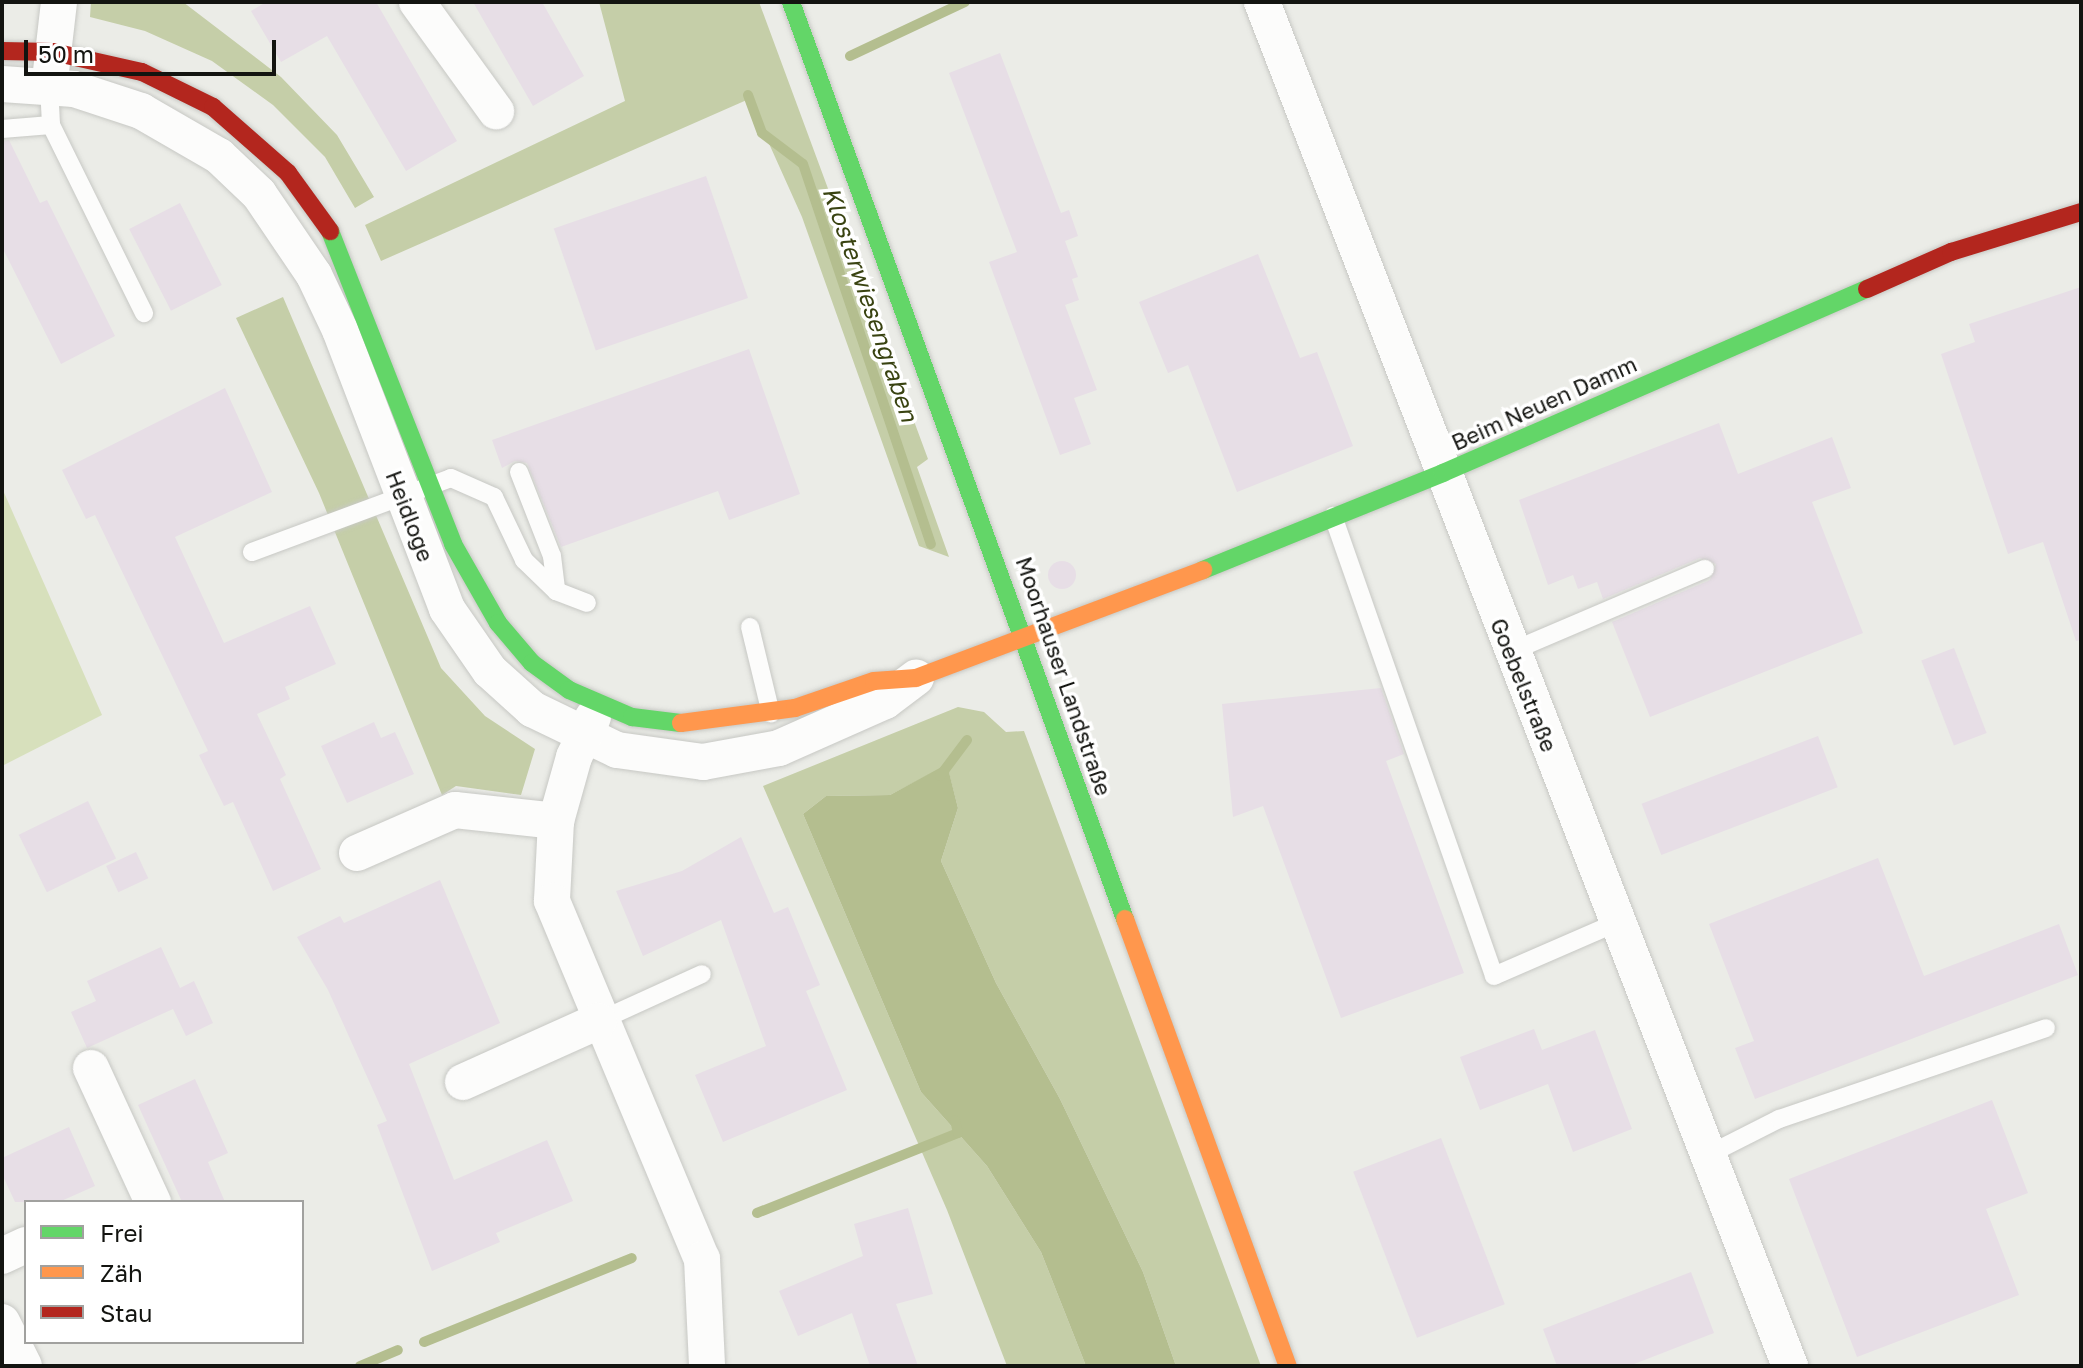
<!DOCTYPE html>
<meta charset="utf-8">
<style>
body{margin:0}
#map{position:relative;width:2083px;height:1368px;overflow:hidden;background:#ebece7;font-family:"Golos Text",sans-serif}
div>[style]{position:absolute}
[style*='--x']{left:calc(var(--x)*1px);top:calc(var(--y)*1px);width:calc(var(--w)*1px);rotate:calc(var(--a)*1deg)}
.green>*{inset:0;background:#d7e0bc}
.forest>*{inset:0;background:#c5cea8}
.water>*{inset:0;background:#b4be8f}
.stream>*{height:10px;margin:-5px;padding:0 5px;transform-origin:5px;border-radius:5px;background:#b4be8f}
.building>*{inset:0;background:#e7dee6;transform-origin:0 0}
.round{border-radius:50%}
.roads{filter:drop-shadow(0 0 2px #c7c8c4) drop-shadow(0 0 2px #c7c8c4)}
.lane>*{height:18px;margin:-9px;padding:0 9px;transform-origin:9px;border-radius:9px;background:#fcfcfb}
.street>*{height:36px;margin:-18px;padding:0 18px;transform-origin:18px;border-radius:18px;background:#fcfcfb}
.fast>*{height:18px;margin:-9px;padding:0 9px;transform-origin:9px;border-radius:9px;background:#63d668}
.slow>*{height:18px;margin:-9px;padding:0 9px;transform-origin:9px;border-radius:9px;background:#ff974d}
.jam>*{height:18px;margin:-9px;padding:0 9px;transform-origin:9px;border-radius:9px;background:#b3261e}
span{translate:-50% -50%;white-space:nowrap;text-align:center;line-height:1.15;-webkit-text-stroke:7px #fff;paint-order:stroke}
.street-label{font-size:22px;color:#131410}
.water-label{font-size:24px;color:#394311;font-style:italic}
.frame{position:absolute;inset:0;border:4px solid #131410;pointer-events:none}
.legend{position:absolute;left:24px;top:1200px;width:280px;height:144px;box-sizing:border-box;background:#fff;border:2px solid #a1a19f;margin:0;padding:10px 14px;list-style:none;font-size:24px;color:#131410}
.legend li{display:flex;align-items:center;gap:16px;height:40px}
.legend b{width:40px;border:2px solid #a1a19f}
.scale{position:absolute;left:24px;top:40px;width:252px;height:36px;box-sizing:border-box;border:4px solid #131410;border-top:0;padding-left:10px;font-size:24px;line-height:28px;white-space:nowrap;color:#131410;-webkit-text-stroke:6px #fff;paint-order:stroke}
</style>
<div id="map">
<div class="green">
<i style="clip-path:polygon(2px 488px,102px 715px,2px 766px)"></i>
</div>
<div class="forest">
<i style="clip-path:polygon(91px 2px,183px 2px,281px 77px,337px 135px,374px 197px,355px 208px,325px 157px,273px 105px,212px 61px,145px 31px,90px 17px)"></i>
<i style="clip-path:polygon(599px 2px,759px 2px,928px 459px,917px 467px,949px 557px,919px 546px,802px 217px,749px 99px,381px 261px,365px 225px,625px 101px)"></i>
<i style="clip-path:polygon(283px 297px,441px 668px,485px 716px,535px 749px,521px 795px,456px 786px,442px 795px,319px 493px,236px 318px)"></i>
<i style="clip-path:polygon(958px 707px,984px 712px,1006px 732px,1024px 731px,1261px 1366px,1176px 1366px,1143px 1272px,1060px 1099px,996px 983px,941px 861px,958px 808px,947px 765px,890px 795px,826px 796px,803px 814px,921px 1092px,987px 1166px,1041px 1252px,1086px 1366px,1007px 1366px,947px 1210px,763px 786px)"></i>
</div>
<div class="water">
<i style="clip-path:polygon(947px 764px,958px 808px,941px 861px,996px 983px,1060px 1099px,1143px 1272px,1176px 1366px,1086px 1366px,1041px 1252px,987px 1166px,921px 1092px,803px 814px,826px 796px,890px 795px)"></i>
</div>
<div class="stream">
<i style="--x:850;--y:56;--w:127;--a:-25.2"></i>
<i style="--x:748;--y:95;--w:40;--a:69.8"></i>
<i style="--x:762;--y:133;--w:51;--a:37.1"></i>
<i style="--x:803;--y:164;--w:401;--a:71.4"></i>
<i style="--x:940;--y:776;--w:45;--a:-53.1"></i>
<i style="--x:757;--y:1213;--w:216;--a:-21.7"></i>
<i style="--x:958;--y:1133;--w:13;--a:-103"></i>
<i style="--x:424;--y:1342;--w:224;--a:-22"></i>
<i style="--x:360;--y:1366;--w:41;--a:-22.8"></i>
</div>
<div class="building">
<i style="clip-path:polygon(266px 2px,376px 2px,457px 141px,406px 171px,327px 36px,281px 62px,251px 11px)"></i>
<i style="clip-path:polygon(473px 2px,542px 2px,584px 76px,533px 106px)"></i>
<i style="clip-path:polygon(1000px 53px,1061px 213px,1069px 210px,1078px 236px,1065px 241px,1078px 277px,1072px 279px,1079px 300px,1065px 305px,1097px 390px,1074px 398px,1091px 444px,1060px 455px,989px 262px,1017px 252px,949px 73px)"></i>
<i style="clip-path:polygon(9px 140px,40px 203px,47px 200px,115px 336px,61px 364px,2px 247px,2px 141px)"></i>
<i style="left:706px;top:176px;width:129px;height:161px;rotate:71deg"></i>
<i style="left:180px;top:203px;width:92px;height:57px;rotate:63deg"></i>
<i style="clip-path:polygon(1258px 254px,1300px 358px,1317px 352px,1353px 446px,1237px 492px,1188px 365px,1168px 373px,1139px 302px)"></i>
<i style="clip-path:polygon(2081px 287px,2081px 640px,2076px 641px,2043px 542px,2008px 554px,1941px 354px,1975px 342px,1969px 324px)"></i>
<i style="clip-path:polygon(749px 349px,800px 494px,729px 520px,718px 491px,561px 547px,527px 463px,515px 461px,502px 468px,492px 440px)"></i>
<i style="clip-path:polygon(225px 388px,272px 492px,175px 537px,224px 643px,310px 606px,336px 664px,285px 687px,290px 699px,257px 714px,286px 775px,280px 779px,321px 869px,273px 891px,233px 802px,224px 806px,199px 755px,208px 751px,95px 515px,86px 519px,62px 470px)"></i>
<i style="clip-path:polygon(1719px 423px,1738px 474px,1832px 437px,1851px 488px,1812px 502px,1863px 633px,1650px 717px,1612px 622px,1710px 580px,1716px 564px,1700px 558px,1603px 599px,1597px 582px,1578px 589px,1573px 575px,1548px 585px,1519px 500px)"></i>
<i class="round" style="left:1048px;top:561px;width:28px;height:28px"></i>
<i style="left:1954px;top:648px;width:91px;height:35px;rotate:69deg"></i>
<i style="clip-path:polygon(1381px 688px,1404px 754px,1386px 761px,1464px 973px,1341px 1018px,1263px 806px,1233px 817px,1222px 704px)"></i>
<i style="clip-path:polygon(374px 722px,381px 738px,395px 732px,414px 774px,347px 803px,321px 746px)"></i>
<i style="left:1818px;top:736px;width:55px;height:189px;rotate:69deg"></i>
<i style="left:88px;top:801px;width:64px;height:77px;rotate:64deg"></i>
<i style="clip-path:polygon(741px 837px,774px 913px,788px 907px,820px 985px,806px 991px,847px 1090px,723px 1142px,695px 1075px,766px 1046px,721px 920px,643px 956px,616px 891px,682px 871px)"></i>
<i style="left:136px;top:852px;width:29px;height:33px;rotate:65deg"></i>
<i style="clip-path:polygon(1878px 858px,1924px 976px,2059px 924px,2078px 975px,1755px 1099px,1735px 1048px,1754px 1041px,1709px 924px)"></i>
<i style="clip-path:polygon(440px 880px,500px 1023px,409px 1064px,454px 1180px,547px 1140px,573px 1201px,496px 1233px,500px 1242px,432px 1271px,377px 1125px,387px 1121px,328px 990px,297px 937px,340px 916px,344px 923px)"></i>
<i style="clip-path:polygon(161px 947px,180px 988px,194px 981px,213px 1023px,186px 1036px,173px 1009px,87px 1048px,71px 1012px,96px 1001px,87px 981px)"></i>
<i style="clip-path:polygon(1534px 1029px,1542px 1050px,1595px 1030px,1632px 1129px,1573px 1152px,1548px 1084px,1480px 1110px,1460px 1057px)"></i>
<i style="clip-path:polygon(195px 1079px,228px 1153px,208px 1162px,225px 1202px,182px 1202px,138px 1105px)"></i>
<i style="clip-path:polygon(1992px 1100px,2028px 1193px,1986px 1209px,2019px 1295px,1857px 1357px,1789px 1179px)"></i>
<i style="clip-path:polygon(69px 1127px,95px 1186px,59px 1202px,15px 1202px,2px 1174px,2px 1158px)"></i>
<i style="left:1441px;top:1138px;width:178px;height:94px;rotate:69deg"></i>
<i style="clip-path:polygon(908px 1208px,933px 1294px,896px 1304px,918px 1366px,870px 1366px,852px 1313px,798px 1336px,779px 1291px,863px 1256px,854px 1224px)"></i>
<i style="clip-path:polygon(1691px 1272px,1714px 1333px,1629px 1366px,1557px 1366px,1543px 1329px)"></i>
</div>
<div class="roads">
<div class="lane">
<i style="--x:49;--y:85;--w:40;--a:87.1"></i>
<i style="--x:51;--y:125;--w:210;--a:63.7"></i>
<i style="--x:2;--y:129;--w:49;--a:-4.7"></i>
<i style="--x:519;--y:472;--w:90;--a:68.6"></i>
<i style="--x:552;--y:556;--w:35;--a:83"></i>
<i style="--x:1333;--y:516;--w:487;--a:70.7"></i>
<i style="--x:1494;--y:976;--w:135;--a:-23.5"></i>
<i style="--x:252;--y:552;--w:212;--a:-20.4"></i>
<i style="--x:451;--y:478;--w:47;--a:23.8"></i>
<i style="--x:494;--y:497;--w:70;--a:64.5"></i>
<i style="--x:524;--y:560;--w:45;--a:44.1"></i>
<i style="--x:556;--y:591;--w:33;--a:21"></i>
<i style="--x:750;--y:627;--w:89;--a:76.4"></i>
<i style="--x:1510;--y:652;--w:212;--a:-23.1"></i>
<i style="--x:599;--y:1021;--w:113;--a:-24.5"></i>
<i style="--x:1708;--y:1155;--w:80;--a:-26.9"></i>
<i style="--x:1779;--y:1119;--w:282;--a:-18.8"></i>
</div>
<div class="street">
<i style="--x:417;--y:2;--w:135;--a:54.1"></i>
<i style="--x:1262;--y:2;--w:1463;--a:68.84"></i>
<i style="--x:50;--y:80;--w:79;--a:-83.4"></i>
<i style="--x:2;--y:84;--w:72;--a:4"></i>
<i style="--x:74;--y:89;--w:71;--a:18.2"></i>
<i style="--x:141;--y:111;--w:90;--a:30"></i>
<i style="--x:219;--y:156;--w:55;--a:43.5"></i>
<i style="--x:259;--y:194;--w:98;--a:55.8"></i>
<i style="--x:314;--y:275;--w:61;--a:64.7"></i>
<i style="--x:340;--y:330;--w:299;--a:69"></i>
<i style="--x:447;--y:609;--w:75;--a:55.3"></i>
<i style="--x:490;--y:671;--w:57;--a:42.1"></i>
<i style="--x:532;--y:709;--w:94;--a:25.8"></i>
<i style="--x:617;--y:750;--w:87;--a:7.9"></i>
<i style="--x:703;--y:762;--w:77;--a:-10.4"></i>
<i style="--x:779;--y:748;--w:116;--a:-23.9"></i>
<i style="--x:885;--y:701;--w:39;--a:-37"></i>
<i style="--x:593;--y:717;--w:44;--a:115.4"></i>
<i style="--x:574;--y:757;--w:66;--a:105.7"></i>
<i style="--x:556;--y:821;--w:80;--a:92.9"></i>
<i style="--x:552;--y:901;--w:388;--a:67.3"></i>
<i style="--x:702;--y:1259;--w:107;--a:87.3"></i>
<i style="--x:357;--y:853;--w:107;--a:-23.7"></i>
<i style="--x:455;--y:810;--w:102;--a:6.2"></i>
<i style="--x:91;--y:1068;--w:148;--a:65.2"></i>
<i style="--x:463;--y:1082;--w:149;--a:-24.2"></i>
<i style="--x:2;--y:1256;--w:26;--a:-25"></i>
<i style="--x:2;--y:1322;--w:49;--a:63.4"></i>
</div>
<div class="fast">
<i style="--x:791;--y:2;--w:976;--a:69.99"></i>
<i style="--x:330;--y:231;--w:336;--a:68.5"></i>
<i style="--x:453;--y:544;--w:91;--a:60.3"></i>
<i style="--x:498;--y:623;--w:52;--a:49.6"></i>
<i style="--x:532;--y:663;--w:46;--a:36.1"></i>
<i style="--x:569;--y:690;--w:69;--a:23.2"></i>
<i style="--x:632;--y:717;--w:49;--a:7"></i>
<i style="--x:1203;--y:570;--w:259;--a:-22"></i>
<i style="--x:1443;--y:473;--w:462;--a:-23.5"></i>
</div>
<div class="slow">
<i style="--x:681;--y:723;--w:115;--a:-7.5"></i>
<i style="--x:795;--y:708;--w:83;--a:-18.9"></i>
<i style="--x:874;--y:681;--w:42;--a:-4.1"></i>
<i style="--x:916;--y:678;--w:307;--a:-20.6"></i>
<i style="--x:1125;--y:919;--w:476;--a:70"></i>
</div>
<div class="jam">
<i style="--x:2;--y:51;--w:51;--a:1.1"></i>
<i style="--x:53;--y:52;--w:91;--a:12.7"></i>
<i style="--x:142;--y:72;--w:79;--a:26.2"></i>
<i style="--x:213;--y:107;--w:100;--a:41.3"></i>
<i style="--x:288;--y:173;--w:72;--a:54.1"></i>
<i style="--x:1867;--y:289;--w:92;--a:-23.8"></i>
<i style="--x:1951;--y:252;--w:136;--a:-17.1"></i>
</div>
</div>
<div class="street-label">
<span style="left:1544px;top:403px;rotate:-24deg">Beim Neuen Damm</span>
<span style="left:410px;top:516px;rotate:69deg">Heidloge</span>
<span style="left:1064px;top:676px;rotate:71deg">Moorhauser Landstraße</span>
<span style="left:1524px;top:685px;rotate:68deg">Goebelstraße</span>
</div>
<div class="water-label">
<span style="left:871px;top:304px;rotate:71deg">Klosterwiesengraben</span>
</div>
<div class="frame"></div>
<ul class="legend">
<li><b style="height:10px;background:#63d668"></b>Frei</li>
<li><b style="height:10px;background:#ff974d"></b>Zäh</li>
<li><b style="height:10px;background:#b3261e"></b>Stau</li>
</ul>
<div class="scale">50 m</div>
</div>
